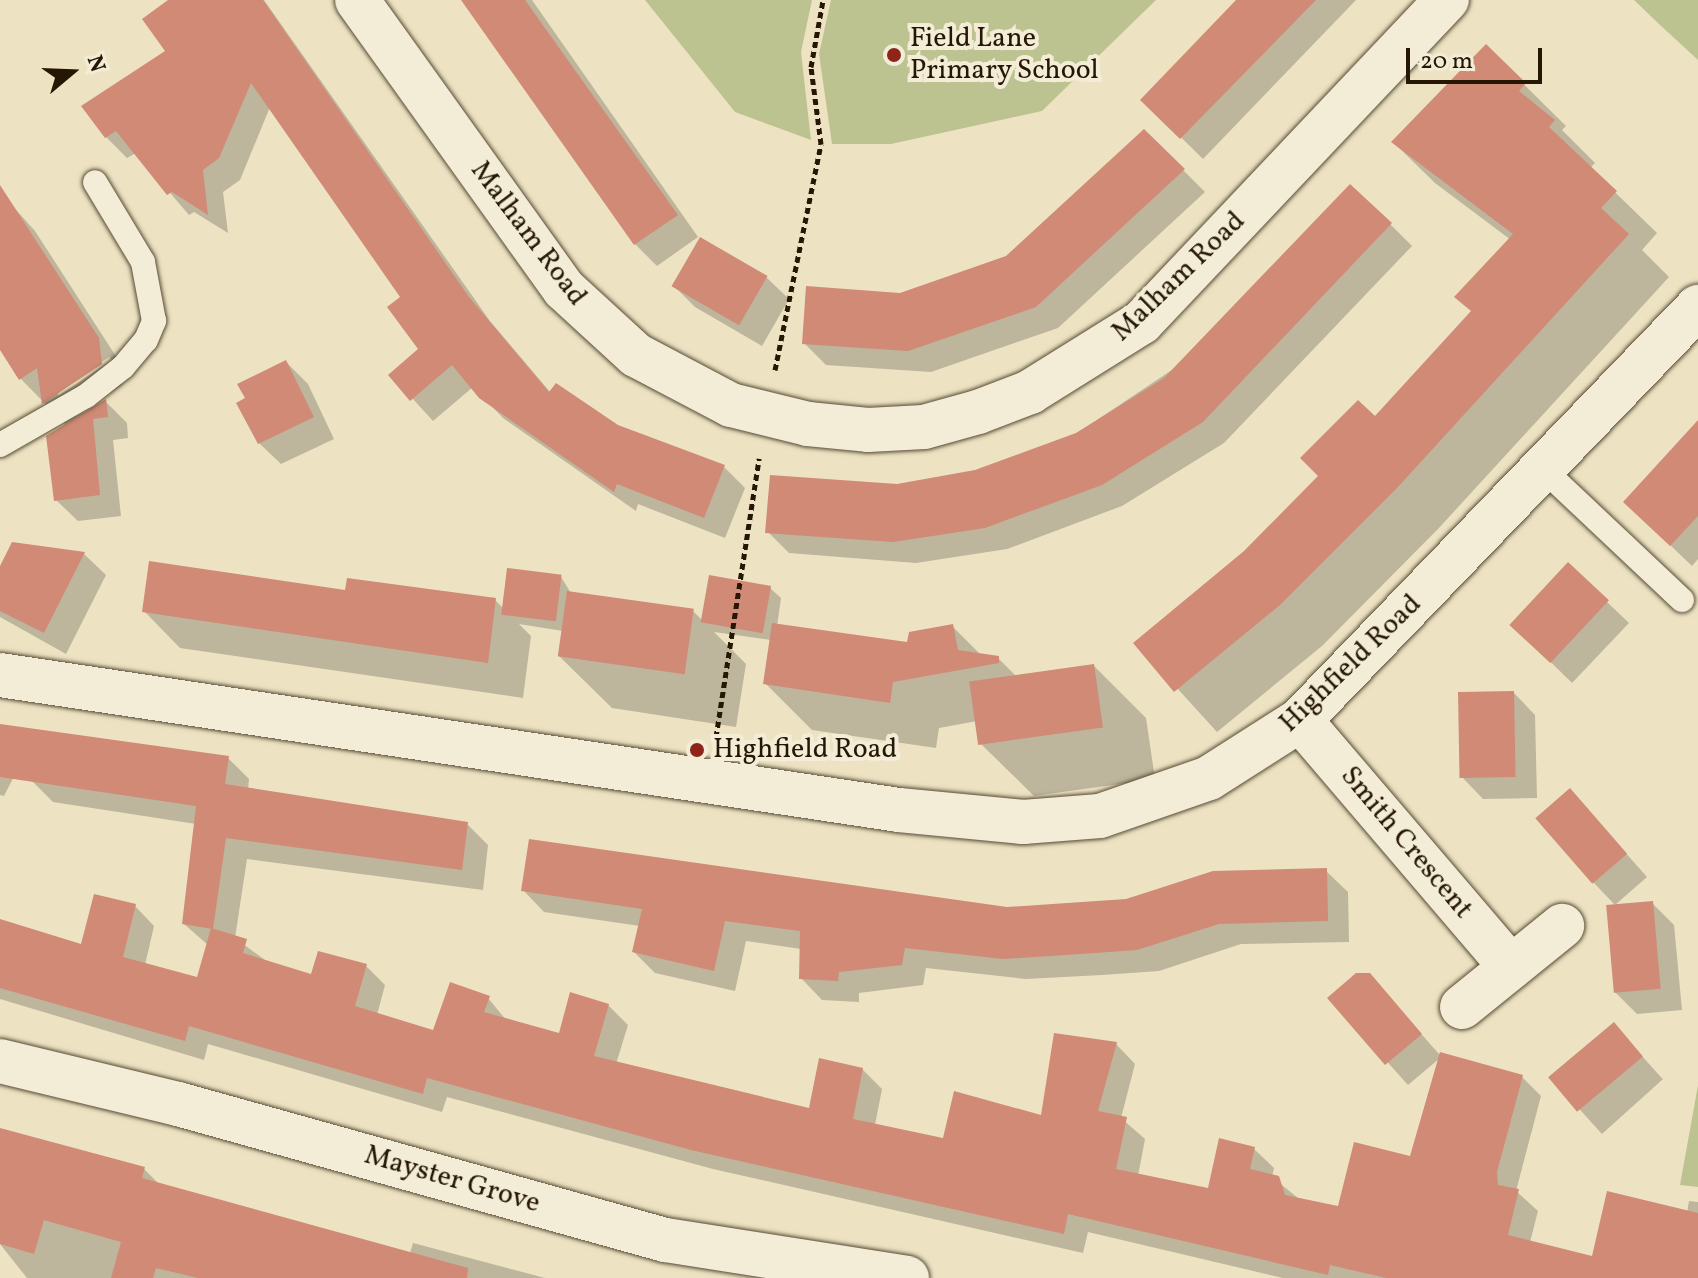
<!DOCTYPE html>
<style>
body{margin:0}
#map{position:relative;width:1698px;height:1278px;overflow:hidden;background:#ede3c3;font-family:Vollkorn,serif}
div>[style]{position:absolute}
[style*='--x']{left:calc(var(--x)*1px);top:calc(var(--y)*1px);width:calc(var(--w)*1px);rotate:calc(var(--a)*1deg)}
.green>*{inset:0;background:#bdc390}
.shadow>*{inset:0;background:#0003;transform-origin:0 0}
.building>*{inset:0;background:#d08a75;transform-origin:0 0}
.path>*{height:5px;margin-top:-2.5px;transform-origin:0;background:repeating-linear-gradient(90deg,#261704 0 6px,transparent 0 10px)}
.roads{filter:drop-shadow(0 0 2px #584a34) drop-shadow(0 0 2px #584a34)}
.lane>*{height:24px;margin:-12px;padding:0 12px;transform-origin:12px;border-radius:12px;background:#f3edd8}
.street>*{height:44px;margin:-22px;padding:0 22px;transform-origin:22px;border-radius:22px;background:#f3edd8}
.dots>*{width:22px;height:22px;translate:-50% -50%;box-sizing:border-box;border:4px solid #f3edd8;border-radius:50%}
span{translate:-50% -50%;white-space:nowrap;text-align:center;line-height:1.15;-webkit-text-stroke:8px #f3edd8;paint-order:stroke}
.poi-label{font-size:28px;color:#261704}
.left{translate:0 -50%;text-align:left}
.street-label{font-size:28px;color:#261704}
.north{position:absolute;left:32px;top:32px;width:80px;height:80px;-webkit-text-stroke:6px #f3edd8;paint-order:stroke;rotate:71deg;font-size:22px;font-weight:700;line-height:32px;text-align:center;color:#261704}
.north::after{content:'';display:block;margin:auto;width:28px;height:36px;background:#261704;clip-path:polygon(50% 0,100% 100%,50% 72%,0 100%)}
.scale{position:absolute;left:1406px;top:48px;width:136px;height:36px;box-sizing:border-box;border:4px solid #261704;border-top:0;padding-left:10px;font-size:24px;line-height:28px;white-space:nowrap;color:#261704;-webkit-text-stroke:6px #f3edd8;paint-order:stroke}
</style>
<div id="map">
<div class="green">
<i style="clip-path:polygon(645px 0,812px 0,801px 52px,811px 140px,735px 112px)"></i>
<i style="clip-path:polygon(831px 0,1156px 0,1042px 111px,891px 144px,832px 144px,819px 54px)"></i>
<i style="clip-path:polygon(1634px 0,1698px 0,1698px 60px,1659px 24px)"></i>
<i style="clip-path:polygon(1698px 1085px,1698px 1187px,1680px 1185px)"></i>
</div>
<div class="shadow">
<i style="clip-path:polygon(172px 0,264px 0,490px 321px,551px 393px,617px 426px,724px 467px,745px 488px,725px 538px,638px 504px,636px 511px,503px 418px,473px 387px,433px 421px,391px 375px,421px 350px,403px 298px,270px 107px,240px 180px,223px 192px,228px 233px,194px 212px,189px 215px,136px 153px,127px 158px,106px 137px,168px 52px)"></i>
<i style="clip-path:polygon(465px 0,532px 0,698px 237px,657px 266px,635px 244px)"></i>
<i style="clip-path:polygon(1238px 0,1356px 0,1203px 159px,1143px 100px)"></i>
<i style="clip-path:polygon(1486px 47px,1566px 126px,1562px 130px,1595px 163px,1590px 168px,1657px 233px,1642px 250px,1669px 277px,1438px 529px,1322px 646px,1217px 732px,1136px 643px,1246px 552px,1473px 313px,1511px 240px,1435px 183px,1393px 142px)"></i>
<i style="clip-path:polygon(1144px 131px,1205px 192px,1058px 328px,931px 372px,826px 365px,804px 343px,900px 295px,1007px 258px)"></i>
<i style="clip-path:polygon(evenodd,0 192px,35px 231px,119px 361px,122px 385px,74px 417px,106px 402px,127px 423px,128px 438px,113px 440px,121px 516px,78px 521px,56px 500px,67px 426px,21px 379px,0 347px,0 192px,109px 357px,112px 360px,58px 396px,58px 391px,109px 357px)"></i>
<i style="clip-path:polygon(1390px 224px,1412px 246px,1224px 443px,1122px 506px,1007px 549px,916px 563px,789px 553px,768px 532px,897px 486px,976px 472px,1076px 434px)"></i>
<i style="clip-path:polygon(700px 240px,767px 278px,789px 299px,762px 346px,695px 307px,674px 286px)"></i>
<i style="clip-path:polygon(286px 362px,308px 384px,334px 439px,281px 464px,259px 443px,247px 399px)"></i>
<i style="clip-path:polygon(1698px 424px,1698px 559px,1692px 566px,1646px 522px)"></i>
<i style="clip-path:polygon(14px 544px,84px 554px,106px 575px,66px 654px,0 617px,0 571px)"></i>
<i style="clip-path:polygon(561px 577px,571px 593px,693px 611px,704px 622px,770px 588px,781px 598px,777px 626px,909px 645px,952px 626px,981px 655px,998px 658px,1017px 677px,1094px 666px,1146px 718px,1155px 779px,1034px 796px,981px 744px,977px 721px,939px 728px,936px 748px,812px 730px,765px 683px,771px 640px,714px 632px,746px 664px,736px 727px,612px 708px,559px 656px,563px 631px,519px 624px,531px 636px,523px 698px,180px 648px,144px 611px,347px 593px,495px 600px,503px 608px)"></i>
<i style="clip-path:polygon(1607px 602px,1629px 623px,1572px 683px,1512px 624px)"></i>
<i style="clip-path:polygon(1514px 693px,1535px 715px,1537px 798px,1483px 799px,1462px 777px)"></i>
<i style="clip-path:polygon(0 726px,28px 749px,4px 796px,0 795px)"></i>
<i style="clip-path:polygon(228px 758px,249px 779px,248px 790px,467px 824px,488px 845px,483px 890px,247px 859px,235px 938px,265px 960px,312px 976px,366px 966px,385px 985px,377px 1015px,435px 1032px,488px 998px,507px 1021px,560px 1035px,608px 1005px,628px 1025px,616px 1064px,811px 1110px,862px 1069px,882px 1089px,875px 1125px,944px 1140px,1043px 1118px,1116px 1044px,1135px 1064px,1121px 1118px,1145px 1139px,1138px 1176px,1209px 1191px,1254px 1149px,1274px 1168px,1272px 1177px,1298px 1198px,1340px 1209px,1412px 1158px,1440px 1058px,1408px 1085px,1330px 998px,1369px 975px,1439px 1054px,1522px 1077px,1541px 1096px,1516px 1191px,1538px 1211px,1530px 1242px,1593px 1257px,1687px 1213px,1689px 1201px,1698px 1202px,1698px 1278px,1283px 1278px,1088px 1232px,1083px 1253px,713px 1169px,447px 1097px,442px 1112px,208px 1044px,204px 1060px,0 999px,0 921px,83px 947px,135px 906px,154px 926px,145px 965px,198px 979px,208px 945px,184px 924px,196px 824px,53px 802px,32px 781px)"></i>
<i style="clip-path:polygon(1570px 790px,1647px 877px,1615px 905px,1594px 883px)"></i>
<i style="clip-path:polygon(1326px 871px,1348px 892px,1349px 942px,1241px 944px,1159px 971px,1102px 975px,1026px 979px,926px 968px,923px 985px,859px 993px,859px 1002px,822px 1000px,801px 978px,801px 949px,746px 941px,735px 991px,655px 973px,634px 952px,640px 926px,544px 912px,523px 890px,1007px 909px,1126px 901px)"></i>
<i style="clip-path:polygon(1652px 903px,1674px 925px,1682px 1010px,1637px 1014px,1615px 992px)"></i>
<i style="left:1614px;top:1025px;width:73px;height:82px;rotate:48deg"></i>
<i style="clip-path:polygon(0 1129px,144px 1169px,160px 1185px,410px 1253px,413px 1243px,545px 1278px,27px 1278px,0 1244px)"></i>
</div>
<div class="building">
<i style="clip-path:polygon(168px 0,263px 0,469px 297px,549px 392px,556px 383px,618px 425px,725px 465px,704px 518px,617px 484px,614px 492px,479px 398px,452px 365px,410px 401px,388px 375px,418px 349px,387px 307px,400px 297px,251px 83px,219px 158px,203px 170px,208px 215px,172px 192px,167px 195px,116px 131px,105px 138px,81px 106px,165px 51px,142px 19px)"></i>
<i style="clip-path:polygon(461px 0,525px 0,678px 215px,634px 245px)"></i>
<i style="clip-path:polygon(1236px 0,1316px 0,1180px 139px,1140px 100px)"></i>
<i style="clip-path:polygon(1486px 44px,1526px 83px,1519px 91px,1555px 120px,1549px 127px,1617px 191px,1601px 208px,1629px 234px,1397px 488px,1280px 605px,1174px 692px,1133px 643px,1244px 551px,1318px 476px,1300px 458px,1358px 400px,1375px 416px,1471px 311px,1454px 297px,1513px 234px,1391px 142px)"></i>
<i style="clip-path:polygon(1144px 129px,1185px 169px,1036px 307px,908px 351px,802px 344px,806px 286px,900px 293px,1006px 256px)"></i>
<i style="clip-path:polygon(1350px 184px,1392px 223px,1203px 422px,1102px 485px,985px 528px,893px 542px,765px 533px,770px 475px,897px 484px,975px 470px,1076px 433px,1164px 378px)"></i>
<i style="clip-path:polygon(0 185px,99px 338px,102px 364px,42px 404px,37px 368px,19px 380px,0 350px)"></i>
<i style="left:700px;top:237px;width:78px;height:57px;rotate:30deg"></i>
<i style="clip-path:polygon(286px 360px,314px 417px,258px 444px,236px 403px,245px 398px,237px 384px)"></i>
<i style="clip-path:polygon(106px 399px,108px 417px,93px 419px,100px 495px,54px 501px,46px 436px)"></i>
<i style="clip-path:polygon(1698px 420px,1698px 516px,1670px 546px,1623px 502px)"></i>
<i style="clip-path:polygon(12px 542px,85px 552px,44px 633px,0 611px,0 566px)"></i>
<i style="clip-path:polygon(149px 561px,345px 590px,347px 578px,496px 598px,488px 663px,142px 612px)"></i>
<i style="left:1568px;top:562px;width:56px;height:86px;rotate:43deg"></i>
<i style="left:507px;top:568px;width:55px;height:47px;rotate:7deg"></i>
<i style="left:709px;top:575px;width:63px;height:48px;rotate:10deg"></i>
<i style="left:567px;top:591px;width:128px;height:66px;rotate:8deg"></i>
<i style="clip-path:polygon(772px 623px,907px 642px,909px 632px,953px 624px,958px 650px,999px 656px,999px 663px,893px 682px,890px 703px,763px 684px)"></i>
<i style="left:1094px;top:664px;width:64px;height:126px;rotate:82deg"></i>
<i style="left:1514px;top:691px;width:86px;height:56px;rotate:89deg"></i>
<i style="clip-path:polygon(0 724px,229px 756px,225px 784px,468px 822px,462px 870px,226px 838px,213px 929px,182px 924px,196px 806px,0 777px)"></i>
<i style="left:1570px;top:788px;width:87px;height:46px;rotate:49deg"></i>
<i style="clip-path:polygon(529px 839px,1007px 907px,1126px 899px,1213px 871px,1327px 868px,1328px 921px,1219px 924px,1137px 950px,1080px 954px,1003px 959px,905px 948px,902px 965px,839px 972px,838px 981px,799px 979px,800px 931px,725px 921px,714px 971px,632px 952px,642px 909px,521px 891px)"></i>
<i style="clip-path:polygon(94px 894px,136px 904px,123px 957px,197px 977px,211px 928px,247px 939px,243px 953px,311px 974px,318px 951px,367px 964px,355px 1006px,433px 1030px,450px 982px,490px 996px,484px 1012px,559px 1033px,570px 992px,609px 1004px,594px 1056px,809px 1108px,819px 1058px,863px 1068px,853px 1119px,943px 1138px,954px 1091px,1041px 1115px,1054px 1033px,1117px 1042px,1098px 1111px,1127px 1117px,1116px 1169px,1208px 1188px,1219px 1138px,1255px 1147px,1250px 1169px,1279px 1176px,1285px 1195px,1338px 1206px,1354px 1142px,1410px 1156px,1440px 1052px,1523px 1075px,1497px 1172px,1498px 1185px,1519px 1189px,1508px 1235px,1592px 1256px,1607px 1191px,1698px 1213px,1698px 1278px,1386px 1278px,1330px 1265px,1328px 1275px,1068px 1214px,1064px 1234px,691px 1150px,427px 1078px,423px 1094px,189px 1026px,185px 1041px,0 988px,0 919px,81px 944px)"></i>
<i style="left:1653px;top:901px;width:88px;height:47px;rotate:85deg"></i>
<i style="clip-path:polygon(1356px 973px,1370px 973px,1422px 1034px,1385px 1065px,1327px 998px)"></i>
<i style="left:1614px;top:1022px;width:45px;height:86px;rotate:50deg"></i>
<i style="clip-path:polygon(0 1128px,145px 1167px,142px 1178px,468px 1268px,467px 1278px,198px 1278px,156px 1268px,153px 1278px,111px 1278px,121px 1242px,44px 1220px,34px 1254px,0 1244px)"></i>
</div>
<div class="path">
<i style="--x:775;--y:370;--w:231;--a:-78.5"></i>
<i style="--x:821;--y:144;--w:78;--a:-97.4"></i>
<i style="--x:811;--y:67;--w:68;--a:-79.8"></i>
<i style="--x:716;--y:737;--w:282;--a:-81.2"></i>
</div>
<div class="roads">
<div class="lane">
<i style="--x:0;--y:445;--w:99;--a:-29.7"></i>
<i style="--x:86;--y:396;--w:47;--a:-38.1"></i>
<i style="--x:123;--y:367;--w:35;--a:-50"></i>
<i style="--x:146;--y:340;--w:21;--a:-67"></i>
<i style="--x:154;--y:321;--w:60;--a:-100.6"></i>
<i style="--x:143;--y:262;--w:93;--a:-121"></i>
<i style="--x:1543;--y:469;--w:191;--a:43.3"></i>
</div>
<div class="street">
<i style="--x:357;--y:0;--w:355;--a:54.4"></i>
<i style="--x:564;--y:289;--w:98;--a:42.5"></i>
<i style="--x:636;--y:355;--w:107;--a:27.8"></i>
<i style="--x:731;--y:405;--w:79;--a:13.9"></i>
<i style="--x:808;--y:424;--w:60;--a:5.7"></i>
<i style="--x:868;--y:430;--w:56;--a:-3.1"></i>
<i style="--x:924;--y:427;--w:56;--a:-15.5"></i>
<i style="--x:978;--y:412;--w:56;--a:-21"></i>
<i style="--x:1030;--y:392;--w:132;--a:-32"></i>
<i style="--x:1142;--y:322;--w:444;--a:-46.6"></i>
<i style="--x:0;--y:675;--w:909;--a:8.54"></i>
<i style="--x:899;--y:810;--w:125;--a:5.5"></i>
<i style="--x:1023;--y:822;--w:77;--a:-4.5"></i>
<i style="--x:1100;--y:816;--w:115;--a:-19.2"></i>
<i style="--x:1209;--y:778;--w:108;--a:-32.5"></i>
<i style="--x:1300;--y:720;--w:574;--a:-46.06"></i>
<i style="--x:1300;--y:720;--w:325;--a:49.5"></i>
<i style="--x:1462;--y:1007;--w:129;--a:-39"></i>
<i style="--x:0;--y:1061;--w:183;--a:13.6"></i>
<i style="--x:178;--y:1104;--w:506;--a:15.6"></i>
<i style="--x:665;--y:1240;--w:245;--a:8.9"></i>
</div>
</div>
<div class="dots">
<i style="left:894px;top:55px;background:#8f2418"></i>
<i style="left:697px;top:750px;background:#8f2418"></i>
</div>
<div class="poi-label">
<span class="left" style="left:910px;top:55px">Field Lane<br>Primary School</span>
<span class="left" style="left:713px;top:750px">Highfield Road</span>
</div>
<div class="street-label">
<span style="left:528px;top:234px;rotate:53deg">Malham Road</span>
<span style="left:1179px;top:277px;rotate:-44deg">Malham Road</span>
<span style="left:1351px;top:664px;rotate:-44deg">Highfield Road</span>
<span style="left:1406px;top:843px;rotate:50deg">Smith Crescent</span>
<span style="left:452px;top:1180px;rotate:16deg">Mayster Grove</span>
</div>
<div class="north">N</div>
<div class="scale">20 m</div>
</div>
